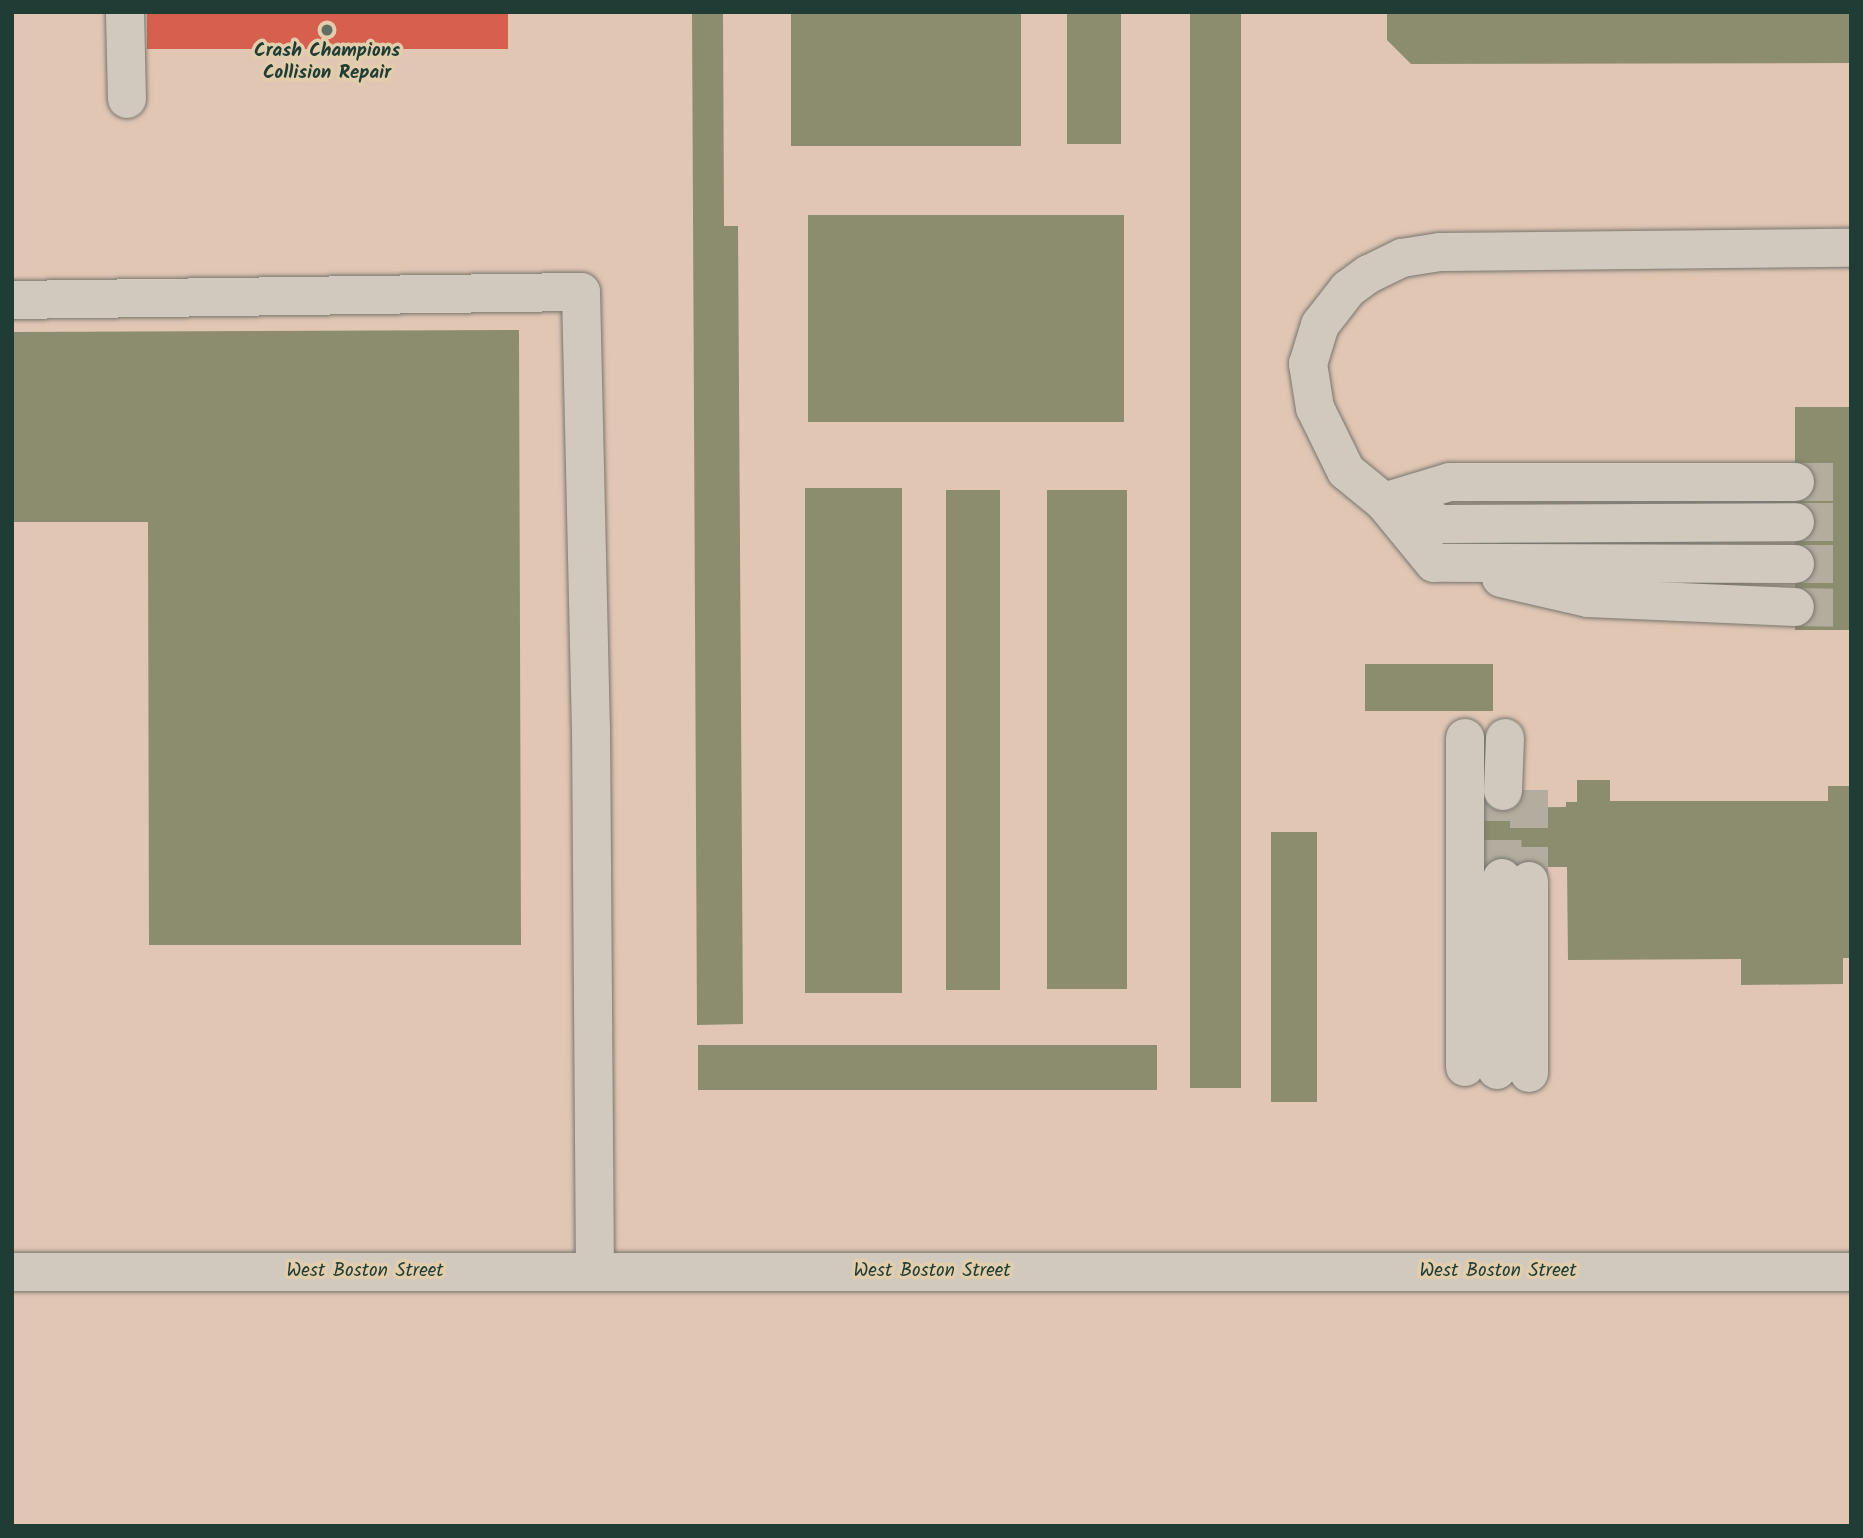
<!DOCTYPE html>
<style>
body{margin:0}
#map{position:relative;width:1863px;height:1538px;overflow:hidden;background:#d8c9ba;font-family:Kalam,sans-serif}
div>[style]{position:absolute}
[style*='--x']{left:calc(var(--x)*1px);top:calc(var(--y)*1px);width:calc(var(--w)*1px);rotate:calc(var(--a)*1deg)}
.built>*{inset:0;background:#e1c6b4;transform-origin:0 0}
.shops>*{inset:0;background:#d6604d;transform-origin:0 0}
.industry>*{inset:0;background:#8c8c6e;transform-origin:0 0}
.minor-tunnel>*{height:38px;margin-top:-19px;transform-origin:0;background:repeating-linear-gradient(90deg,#b3ad9f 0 38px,transparent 0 57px)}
.roads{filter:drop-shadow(0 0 2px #78766e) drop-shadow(0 0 2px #78766e)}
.minor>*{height:38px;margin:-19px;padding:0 19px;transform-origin:19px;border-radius:19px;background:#d1c9bd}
.dots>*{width:19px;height:19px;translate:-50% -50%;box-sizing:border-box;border:4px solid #e2cdac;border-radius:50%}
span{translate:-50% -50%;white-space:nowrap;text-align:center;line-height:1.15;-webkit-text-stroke:7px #e2cdac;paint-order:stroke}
.poi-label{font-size:19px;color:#1f3d34;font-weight:700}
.street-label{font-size:19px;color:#1f3d34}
.frame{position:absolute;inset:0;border:14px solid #1f3d34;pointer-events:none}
</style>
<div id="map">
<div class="built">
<i style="left:12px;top:12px;width:1839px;height:1514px"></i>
</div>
<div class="shops">
<i style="left:147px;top:12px;width:361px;height:37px"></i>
</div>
<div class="industry">
<i style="clip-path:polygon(692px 12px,723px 12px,724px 226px,738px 226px,743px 1024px,697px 1025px)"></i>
<i style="left:791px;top:12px;width:230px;height:134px"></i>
<i style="left:1067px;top:12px;width:54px;height:132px"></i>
<i style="left:1190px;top:12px;width:51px;height:1076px"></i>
<i style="clip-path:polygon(1387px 12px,1851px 12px,1851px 63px,1411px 64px,1387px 40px)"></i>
<i style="left:808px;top:215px;width:316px;height:207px"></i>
<i style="clip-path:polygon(519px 330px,521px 945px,149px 945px,148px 522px,12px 522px,12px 332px)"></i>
<i style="left:1795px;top:407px;width:56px;height:223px"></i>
<i style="left:902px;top:488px;width:505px;height:97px;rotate:90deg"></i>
<i style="left:946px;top:490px;width:54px;height:500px"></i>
<i style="left:1047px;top:490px;width:80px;height:499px"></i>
<i style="left:1365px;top:664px;width:128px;height:47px"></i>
<i style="clip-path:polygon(1577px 780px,1610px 780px,1610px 801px,1828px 801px,1828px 786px,1851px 786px,1851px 958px,1843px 958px,1843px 984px,1741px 985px,1741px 959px,1568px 960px,1567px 867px,1483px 867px,1483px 808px,1566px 807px,1566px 802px,1577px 802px)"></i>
<i style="left:1271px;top:832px;width:46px;height:270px"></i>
<i style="left:1157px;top:1045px;width:45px;height:459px;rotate:90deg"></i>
</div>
<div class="minor-tunnel">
<i style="--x:1795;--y:482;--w:56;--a:0"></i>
<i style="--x:1795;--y:522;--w:56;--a:0"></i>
<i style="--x:1795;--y:564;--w:56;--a:0"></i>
<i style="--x:1795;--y:607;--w:56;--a:1"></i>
<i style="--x:1529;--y:790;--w:91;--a:90"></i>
<i style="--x:1502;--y:878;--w:85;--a:-89.3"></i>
</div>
<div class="roads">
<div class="minor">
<i style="--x:125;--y:12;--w:87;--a:88.7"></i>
<i style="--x:12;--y:300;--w:569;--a:-0.81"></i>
<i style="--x:581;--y:292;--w:436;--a:88.7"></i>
<i style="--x:591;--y:728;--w:544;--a:89.58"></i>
<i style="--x:1384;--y:502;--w:69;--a:-16.9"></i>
<i style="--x:1450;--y:482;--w:345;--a:0"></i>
<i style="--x:1386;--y:502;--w:60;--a:21.4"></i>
<i style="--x:1442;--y:524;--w:353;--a:-0.3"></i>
<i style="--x:1795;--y:564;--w:361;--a:-179.8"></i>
<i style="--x:1434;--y:563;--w:79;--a:-129.3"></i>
<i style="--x:1384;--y:502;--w:49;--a:-140.8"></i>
<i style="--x:1346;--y:471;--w:70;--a:-116.2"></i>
<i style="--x:1315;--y:408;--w:45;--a:-99"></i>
<i style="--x:1308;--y:364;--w:41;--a:-72.9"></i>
<i style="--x:1320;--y:325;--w:46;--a:-52.1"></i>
<i style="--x:1348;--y:289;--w:26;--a:-36"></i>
<i style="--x:1369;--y:274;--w:37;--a:-26"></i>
<i style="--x:1402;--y:258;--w:38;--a:-9"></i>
<i style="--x:1440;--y:252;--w:411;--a:-0.6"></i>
<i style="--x:1501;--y:578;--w:89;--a:12.9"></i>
<i style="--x:1588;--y:598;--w:207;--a:2.5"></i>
<i style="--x:1465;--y:738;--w:329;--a:90"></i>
<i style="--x:1503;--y:791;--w:53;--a:-87.8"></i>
<i style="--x:1529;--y:881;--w:192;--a:90"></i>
<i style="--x:1497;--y:1070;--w:192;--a:-88.5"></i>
<i style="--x:12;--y:1272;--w:1839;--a:0"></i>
</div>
</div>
<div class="dots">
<i style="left:327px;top:30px;background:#606e63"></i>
</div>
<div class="poi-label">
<span style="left:327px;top:63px">Crash Champions<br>Collision Repair</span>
</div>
<div class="street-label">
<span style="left:365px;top:1272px">West Boston Street</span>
<span style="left:932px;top:1272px">West Boston Street</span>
<span style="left:1498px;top:1272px">West Boston Street</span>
</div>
<div class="frame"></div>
</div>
